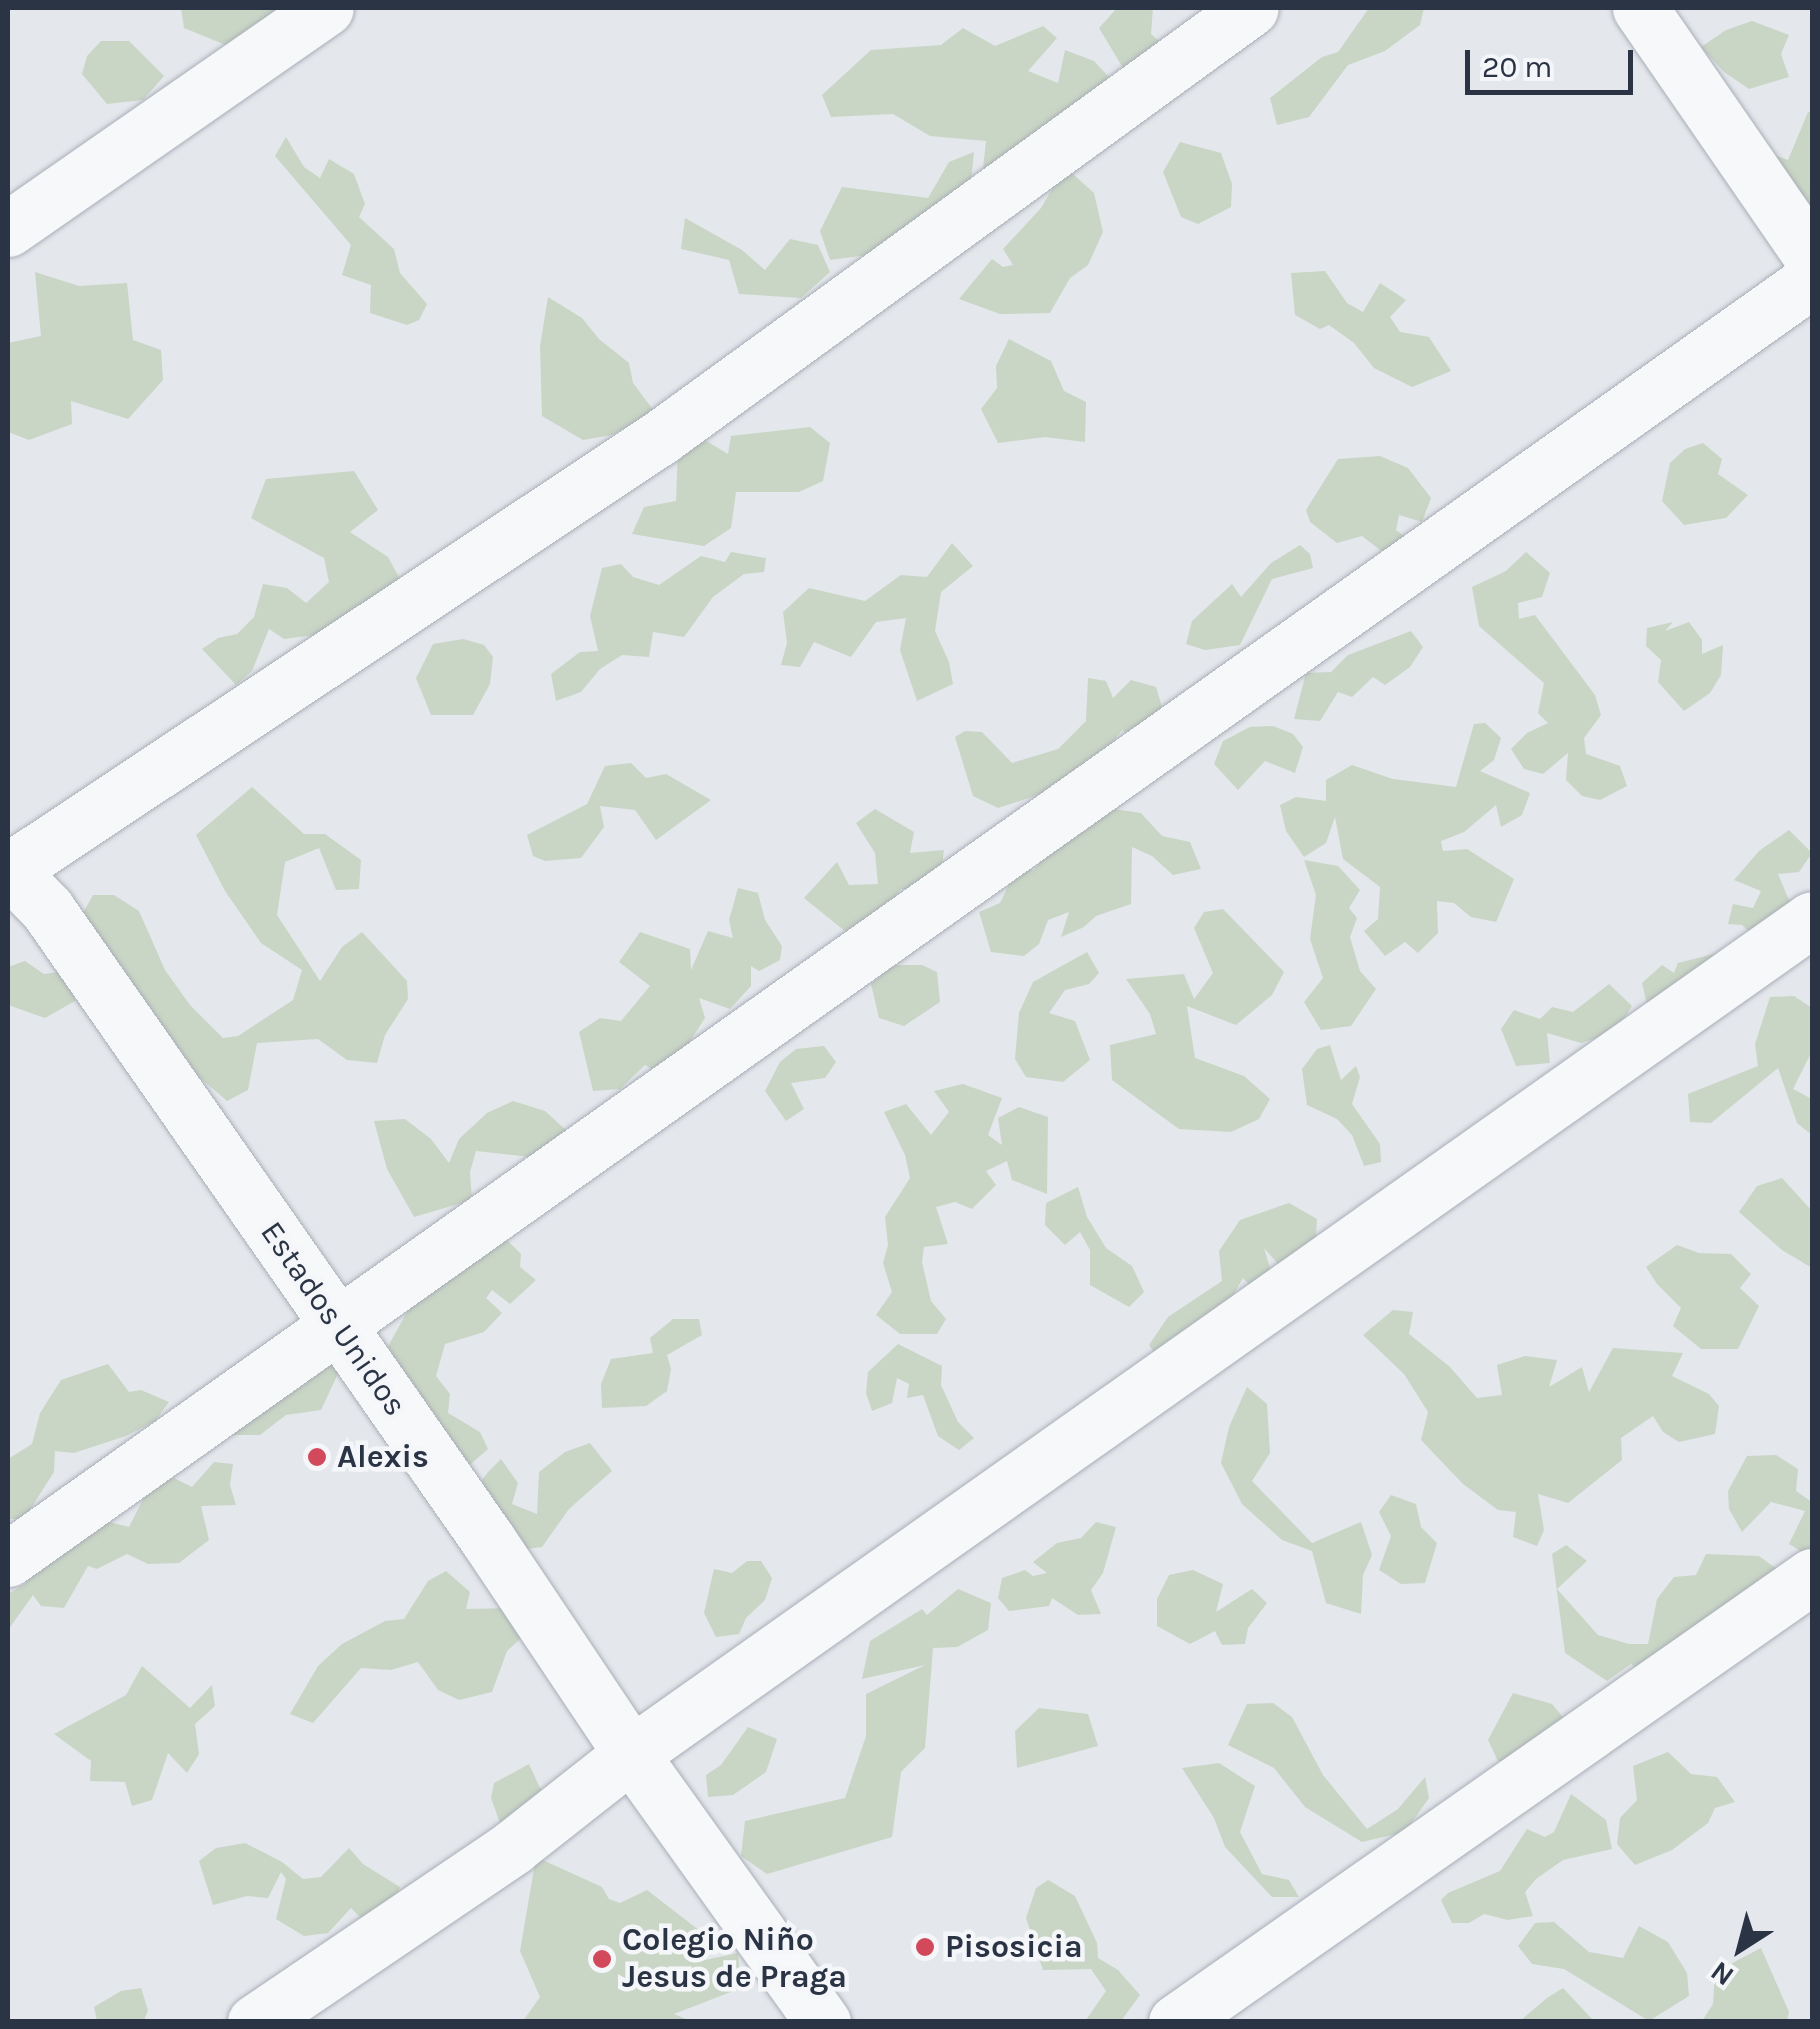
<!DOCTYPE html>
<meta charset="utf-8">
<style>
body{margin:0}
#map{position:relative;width:1820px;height:2029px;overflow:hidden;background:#e4e7ec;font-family:Karla,sans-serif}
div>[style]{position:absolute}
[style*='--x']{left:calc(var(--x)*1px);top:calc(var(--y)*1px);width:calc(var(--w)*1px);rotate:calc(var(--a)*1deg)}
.green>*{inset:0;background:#c9d6c5}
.roads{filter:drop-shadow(0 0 2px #a9aeb7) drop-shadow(0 0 2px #a9aeb7)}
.street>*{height:55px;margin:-27.5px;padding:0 27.5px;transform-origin:27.5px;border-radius:27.5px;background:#f7f8fa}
.dots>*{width:28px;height:28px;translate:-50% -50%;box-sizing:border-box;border:5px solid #f4f6f9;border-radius:50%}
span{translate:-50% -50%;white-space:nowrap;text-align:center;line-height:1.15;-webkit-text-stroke:9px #f4f6f9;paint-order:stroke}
.street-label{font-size:32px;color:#2b3445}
.poi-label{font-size:32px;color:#2b3445;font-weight:700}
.left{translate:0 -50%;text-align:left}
.frame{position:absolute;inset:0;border:10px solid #2b3445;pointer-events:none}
.north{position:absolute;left:1690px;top:1899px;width:100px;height:100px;-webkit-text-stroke:8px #f4f6f9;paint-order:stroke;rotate:216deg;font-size:28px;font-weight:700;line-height:40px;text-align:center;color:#2b3445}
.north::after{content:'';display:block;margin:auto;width:35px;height:45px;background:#2b3445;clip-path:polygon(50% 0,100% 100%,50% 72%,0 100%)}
.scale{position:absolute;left:1465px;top:50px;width:168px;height:45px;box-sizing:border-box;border:5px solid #2b3445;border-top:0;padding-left:12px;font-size:30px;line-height:35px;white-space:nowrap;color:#2b3445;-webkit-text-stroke:8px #f4f6f9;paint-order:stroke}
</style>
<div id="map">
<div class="green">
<i style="clip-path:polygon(181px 8px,294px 8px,270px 63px,184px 28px)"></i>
<i style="clip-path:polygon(1117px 8px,1153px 8px,1151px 34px,1174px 54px,1129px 78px,1099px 28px)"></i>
<i style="clip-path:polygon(1369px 8px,1424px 8px,1420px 25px,1385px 51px,1348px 65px,1309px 117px,1277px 125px,1270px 98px,1322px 57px,1338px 52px)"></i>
<i style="clip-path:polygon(1752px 21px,1789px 35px,1781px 54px,1789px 77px,1749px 89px,1724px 72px,1701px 47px,1726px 30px)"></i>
<i style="clip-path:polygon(1043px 26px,1057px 38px,1028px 71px,1058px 83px,1065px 50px,1094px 61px,1118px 87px,982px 178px,986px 141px,930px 136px,893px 114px,831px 117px,822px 95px,871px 50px,941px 45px,963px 28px,995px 46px)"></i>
<i style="clip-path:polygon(101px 41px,129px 41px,164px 76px,143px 100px,107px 104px,82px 74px,87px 56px)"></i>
<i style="clip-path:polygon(1808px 112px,1812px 112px,1812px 235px,1762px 150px,1788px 160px)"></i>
<i style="clip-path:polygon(286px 137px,304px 167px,320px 178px,329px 159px,354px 174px,365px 204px,359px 217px,394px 249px,400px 273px,427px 304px,419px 320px,407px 325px,370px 313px,371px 285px,342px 275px,351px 245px,275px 156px)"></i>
<i style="clip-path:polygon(1180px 142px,1221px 153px,1232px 184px,1231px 207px,1198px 224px,1181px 217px,1163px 172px)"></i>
<i style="clip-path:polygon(974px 152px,971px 182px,868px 255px,830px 260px,820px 231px,842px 187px,928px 198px,949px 162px)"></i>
<i style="clip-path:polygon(1065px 167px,1094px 193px,1103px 232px,1088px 265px,1070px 278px,1050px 313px,1000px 314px,959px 299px,992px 259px,1003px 267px,1013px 265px,1003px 249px,1041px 208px)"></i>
<i style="clip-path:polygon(685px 218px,742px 250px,765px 270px,790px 239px,818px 245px,830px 272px,801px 298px,739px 294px,729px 260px,681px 249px)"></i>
<i style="clip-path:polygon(1325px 271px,1347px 303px,1363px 312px,1380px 283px,1406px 300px,1390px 317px,1400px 332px,1429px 337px,1451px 371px,1412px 387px,1374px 368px,1354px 343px,1329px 325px,1320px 329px,1295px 315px,1291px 273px)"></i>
<i style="clip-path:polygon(35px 272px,79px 286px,127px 283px,133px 340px,161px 350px,163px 380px,128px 419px,71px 401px,72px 424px,29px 440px,8px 432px,8px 343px,41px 336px)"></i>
<i style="clip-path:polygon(548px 297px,582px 318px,599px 339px,629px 363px,633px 383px,654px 411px,612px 435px,583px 440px,542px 416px,540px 346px)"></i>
<i style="clip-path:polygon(1009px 339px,1051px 361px,1064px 391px,1086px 402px,1085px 442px,1045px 437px,998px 443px,981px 409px,997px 388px,996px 366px)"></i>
<i style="clip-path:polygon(810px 427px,830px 443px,823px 481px,799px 492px,736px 492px,731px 528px,704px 546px,632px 534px,644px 507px,676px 501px,678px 450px,698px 436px,728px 454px,731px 436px)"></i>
<i style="clip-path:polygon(1703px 443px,1722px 459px,1718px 474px,1748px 495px,1726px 518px,1684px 525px,1662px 501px,1670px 463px,1685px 449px)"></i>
<i style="clip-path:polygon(1380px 456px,1408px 468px,1431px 498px,1422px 522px,1399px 515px,1396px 530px,1407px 538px,1384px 553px,1362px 536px,1337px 543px,1310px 522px,1306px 510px,1338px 459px)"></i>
<i style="clip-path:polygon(354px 471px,378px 510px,350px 532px,388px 557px,401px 581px,338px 632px,284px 639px,269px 629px,252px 671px,236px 685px,202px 649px,218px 638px,237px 634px,254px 617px,263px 584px,287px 588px,306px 603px,329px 582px,324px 558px,251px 518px,266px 479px)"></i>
<i style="clip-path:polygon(952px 543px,973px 566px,941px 592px,935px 631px,949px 662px,953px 684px,917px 701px,900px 650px,906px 618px,876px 622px,851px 657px,814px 642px,800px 667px,781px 665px,787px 643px,783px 612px,809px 588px,865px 601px,901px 575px,927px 577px)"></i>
<i style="clip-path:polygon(1300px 545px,1310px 554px,1313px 568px,1272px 579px,1240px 645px,1205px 650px,1186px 644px,1192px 621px,1232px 584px,1241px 597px,1271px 563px)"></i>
<i style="clip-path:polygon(731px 552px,766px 558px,764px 572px,744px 574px,713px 597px,684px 637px,653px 632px,649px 657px,622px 655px,600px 669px,581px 692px,556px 701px,551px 674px,580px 652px,598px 651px,590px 616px,602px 568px,621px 564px,633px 577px,659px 585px,701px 556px,725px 562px)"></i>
<i style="clip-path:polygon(1526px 552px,1550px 573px,1542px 597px,1518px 603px,1519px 619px,1535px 615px,1595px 695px,1601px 715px,1584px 738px,1586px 754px,1620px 766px,1627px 786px,1600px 800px,1582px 796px,1566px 780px,1568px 753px,1543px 774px,1524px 769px,1511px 749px,1527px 733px,1548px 723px,1538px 713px,1544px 683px,1479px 626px,1472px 587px,1506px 571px)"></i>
<i style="clip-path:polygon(1673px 622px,1665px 631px,1689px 622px,1702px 640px,1702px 654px,1723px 645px,1721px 675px,1710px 693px,1684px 711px,1658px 682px,1661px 660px,1646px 646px,1647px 628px)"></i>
<i style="clip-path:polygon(1411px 631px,1423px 647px,1410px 667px,1385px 685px,1373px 677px,1352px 697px,1338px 692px,1320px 721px,1294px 719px,1306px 673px,1331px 672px,1348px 655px)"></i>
<i style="clip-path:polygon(463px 639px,484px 645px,493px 657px,490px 684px,473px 715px,431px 715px,416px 678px,433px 644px)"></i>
<i style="clip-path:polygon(1088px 678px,1106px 681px,1113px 698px,1131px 680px,1156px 687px,1162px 707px,1134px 738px,1122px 730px,1100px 759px,1044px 793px,998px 808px,973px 796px,955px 737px,965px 731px,982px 732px,1012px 763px,1058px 749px,1086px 721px)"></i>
<i style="clip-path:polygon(1485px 723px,1501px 738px,1494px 760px,1480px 771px,1530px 793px,1522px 815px,1501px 827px,1496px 805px,1464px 832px,1441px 841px,1443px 851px,1467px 849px,1514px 879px,1496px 922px,1471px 917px,1454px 903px,1437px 901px,1438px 933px,1418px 953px,1405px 942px,1385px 956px,1364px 931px,1378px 919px,1380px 887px,1343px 859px,1335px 817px,1326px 843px,1304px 857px,1286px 831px,1280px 805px,1296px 797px,1326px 801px,1326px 780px,1352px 765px,1393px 779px,1456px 787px,1474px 724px)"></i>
<i style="clip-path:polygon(1273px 726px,1293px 734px,1303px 747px,1295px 773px,1265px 761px,1238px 790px,1214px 764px,1223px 741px,1250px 727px)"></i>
<i style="clip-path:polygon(631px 763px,646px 778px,666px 774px,711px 800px,656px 840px,635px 810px,600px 806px,604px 827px,581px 858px,545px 861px,533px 856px,527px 835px,587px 804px,605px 766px)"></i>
<i style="clip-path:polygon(252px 787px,304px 834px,325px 834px,361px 860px,359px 889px,336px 890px,319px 848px,285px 862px,277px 915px,320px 981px,342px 947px,362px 932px,407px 981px,408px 999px,385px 1035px,377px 1063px,347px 1060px,318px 1039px,257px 1043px,248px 1090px,227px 1101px,198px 1076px,164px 1028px,75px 927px,93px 895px,114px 895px,139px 911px,165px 970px,190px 1005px,223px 1038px,238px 1036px,293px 1000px,302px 970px,261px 943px,225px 891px,196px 835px)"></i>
<i style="clip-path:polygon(1073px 803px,1141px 813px,1162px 836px,1190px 842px,1201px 869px,1173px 875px,1152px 856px,1132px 847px,1131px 904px,1096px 916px,1084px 927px,1061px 937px,1069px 912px,1048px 920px,1039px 944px,1024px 956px,991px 952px,979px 912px,1000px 903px,1021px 860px,1033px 871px,1050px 850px)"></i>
<i style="clip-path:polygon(875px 809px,914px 832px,910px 853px,944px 850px,939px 891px,901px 889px,876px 921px,851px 936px,804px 898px,837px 862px,849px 885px,878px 884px,875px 853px,856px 823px)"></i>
<i style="clip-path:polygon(1789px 830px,1812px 853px,1799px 872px,1778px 874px,1788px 898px,1809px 917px,1761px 943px,1742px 925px,1728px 924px,1733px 904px,1753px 908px,1761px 891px,1734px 880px,1759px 851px)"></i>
<i style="clip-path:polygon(1304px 860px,1338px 866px,1360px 890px,1349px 908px,1357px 918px,1350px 937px,1360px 971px,1376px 989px,1351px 1026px,1321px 1030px,1304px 1002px,1323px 978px,1310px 939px,1316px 895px)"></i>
<i style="clip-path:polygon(738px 888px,758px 893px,765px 920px,782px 946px,780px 960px,759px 971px,751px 966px,751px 986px,730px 1009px,699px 998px,705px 1018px,692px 1038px,685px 1063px,666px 1077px,645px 1065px,620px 1089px,593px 1091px,579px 1032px,600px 1018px,621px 1021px,650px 986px,619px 962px,640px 932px,690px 949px,691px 970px,708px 931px,733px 938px,729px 920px)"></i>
<i style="clip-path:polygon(1223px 909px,1284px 972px,1272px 995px,1236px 1025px,1187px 1006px,1195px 1058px,1244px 1076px,1270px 1099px,1259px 1119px,1231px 1132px,1179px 1129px,1112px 1080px,1110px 1045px,1156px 1034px,1150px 1014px,1126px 979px,1184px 974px,1194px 999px,1213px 973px,1194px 928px,1204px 912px)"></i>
<i style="clip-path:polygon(1733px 949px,1650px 1016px,1642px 983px,1662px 965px,1674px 973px,1678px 963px)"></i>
<i style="clip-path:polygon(1087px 952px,1099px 973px,1089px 984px,1065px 990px,1049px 1013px,1075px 1021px,1090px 1060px,1063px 1082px,1026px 1077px,1015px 1059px,1019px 1013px,1033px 982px)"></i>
<i style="clip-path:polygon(25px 961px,44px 974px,73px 970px,75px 1001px,45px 1018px,8px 1005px,8px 967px)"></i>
<i style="clip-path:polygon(894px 965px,922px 965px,937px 972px,940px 1002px,904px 1026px,879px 1018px,871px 984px)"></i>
<i style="clip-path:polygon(1609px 984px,1632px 1006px,1616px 1032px,1581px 1043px,1547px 1033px,1550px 1063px,1516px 1066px,1501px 1029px,1514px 1010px,1540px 1019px,1552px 1007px,1573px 1012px)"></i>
<i style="clip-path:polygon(1794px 996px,1812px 1008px,1812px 1051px,1793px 1089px,1812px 1099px,1812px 1135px,1797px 1123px,1778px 1068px,1711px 1123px,1690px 1122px,1688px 1094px,1758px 1066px,1755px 1044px,1770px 997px)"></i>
<i style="clip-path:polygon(1330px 1045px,1341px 1080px,1356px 1066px,1360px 1077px,1352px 1104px,1380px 1144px,1381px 1162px,1364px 1166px,1352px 1135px,1337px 1119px,1307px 1105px,1302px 1069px,1317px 1049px)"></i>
<i style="clip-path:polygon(824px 1046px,836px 1062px,825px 1078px,791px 1083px,804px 1109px,786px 1121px,765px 1091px,780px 1062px,796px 1049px)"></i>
<i style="clip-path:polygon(963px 1084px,1002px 1098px,988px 1135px,1002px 1145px,998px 1118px,1019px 1107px,1048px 1117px,1047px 1194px,1012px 1180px,1007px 1161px,986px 1171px,996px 1185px,972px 1209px,955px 1202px,936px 1207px,948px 1244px,924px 1247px,922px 1262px,931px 1301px,946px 1319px,937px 1334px,900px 1334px,876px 1315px,892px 1292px,883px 1263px,888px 1245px,885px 1217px,910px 1178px,905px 1155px,884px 1112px,906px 1104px,931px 1135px,949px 1112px,934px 1091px)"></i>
<i style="clip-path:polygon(513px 1101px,545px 1111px,567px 1131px,549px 1159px,476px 1151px,470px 1172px,472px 1200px,414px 1217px,387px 1169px,374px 1121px,405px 1119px,431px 1139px,449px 1163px,459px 1139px,487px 1113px)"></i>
<i style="clip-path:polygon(1782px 1178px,1812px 1211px,1812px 1268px,1782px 1250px,1739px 1212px,1757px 1186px)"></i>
<i style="clip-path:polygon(1078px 1187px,1087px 1217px,1106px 1248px,1132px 1266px,1144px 1292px,1129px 1307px,1090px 1285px,1090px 1250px,1080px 1232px,1065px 1245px,1045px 1225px,1046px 1203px)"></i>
<i style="clip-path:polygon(1289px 1203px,1317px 1219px,1315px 1250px,1287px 1274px,1264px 1248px,1270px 1268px,1257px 1293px,1243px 1278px,1227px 1306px,1162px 1364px,1149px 1345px,1168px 1317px,1222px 1281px,1219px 1251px,1240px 1220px)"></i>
<i style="clip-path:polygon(505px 1238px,521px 1254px,520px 1267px,536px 1280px,510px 1304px,492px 1290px,486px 1298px,502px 1313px,484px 1332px,445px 1344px,436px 1376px,450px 1394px,448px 1413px,480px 1432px,488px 1449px,464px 1470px,387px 1348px,412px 1303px)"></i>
<i style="clip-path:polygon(1677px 1245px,1699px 1253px,1731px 1254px,1751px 1274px,1740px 1288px,1759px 1306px,1738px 1349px,1701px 1349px,1673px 1326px,1681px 1308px,1657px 1284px,1646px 1267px)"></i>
<i style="clip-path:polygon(1393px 1310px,1413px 1312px,1409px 1334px,1450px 1367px,1477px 1398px,1502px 1395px,1497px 1365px,1525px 1356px,1557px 1360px,1549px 1387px,1582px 1367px,1589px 1392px,1613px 1348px,1683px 1353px,1672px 1376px,1709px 1394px,1719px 1406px,1715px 1434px,1679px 1442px,1663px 1432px,1653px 1416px,1621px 1438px,1622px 1460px,1568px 1503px,1538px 1494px,1544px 1530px,1537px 1546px,1513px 1537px,1516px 1512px,1498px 1510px,1463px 1484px,1421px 1440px,1428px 1412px,1404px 1374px,1363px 1335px)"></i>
<i style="clip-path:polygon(673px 1319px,699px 1319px,702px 1335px,667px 1355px,671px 1369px,667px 1391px,646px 1406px,602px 1408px,601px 1384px,611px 1359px,653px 1353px,650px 1338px)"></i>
<i style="clip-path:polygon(328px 1343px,342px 1365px,321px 1410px,286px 1415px,260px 1435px,233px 1435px,228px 1403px)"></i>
<i style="clip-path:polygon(898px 1344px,942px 1366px,941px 1385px,958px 1422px,974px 1438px,959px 1450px,938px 1436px,923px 1395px,907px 1398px,909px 1384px,897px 1378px,892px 1403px,872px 1411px,866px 1393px,868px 1372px)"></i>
<i style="clip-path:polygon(108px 1364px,129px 1392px,141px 1390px,169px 1402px,155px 1421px,126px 1436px,74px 1453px,55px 1451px,54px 1472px,24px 1519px,8px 1519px,8px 1459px,32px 1444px,40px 1413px,61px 1380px)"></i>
<i style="clip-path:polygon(1247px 1387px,1267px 1404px,1270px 1453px,1252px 1481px,1312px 1543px,1361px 1522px,1372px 1555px,1363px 1575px,1361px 1614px,1326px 1603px,1312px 1551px,1282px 1540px,1242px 1504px,1221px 1463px,1229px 1427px)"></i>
<i style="clip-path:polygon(590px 1443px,612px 1471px,569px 1509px,542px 1547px,511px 1551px,477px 1487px,488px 1472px,501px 1459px,518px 1483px,512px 1504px,537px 1514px,539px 1472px,565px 1452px)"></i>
<i style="clip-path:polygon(1776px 1455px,1798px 1469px,1796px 1491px,1812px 1502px,1812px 1558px,1789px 1544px,1805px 1511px,1771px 1502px,1742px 1532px,1729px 1509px,1728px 1491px,1747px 1456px)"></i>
<i style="clip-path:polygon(214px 1462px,233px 1464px,230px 1485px,236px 1505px,201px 1506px,209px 1540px,179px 1563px,148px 1564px,127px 1554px,97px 1569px,88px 1566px,64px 1608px,41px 1606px,33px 1595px,8px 1630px,8px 1594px,25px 1584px,41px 1562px,109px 1522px,129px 1527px,158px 1470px,192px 1487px)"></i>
<i style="clip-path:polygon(1391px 1495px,1416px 1504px,1421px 1527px,1437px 1543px,1425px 1583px,1401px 1584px,1379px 1570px,1391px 1536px,1379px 1512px)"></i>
<i style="clip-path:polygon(1096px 1522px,1116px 1527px,1103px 1573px,1091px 1590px,1101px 1614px,1078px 1615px,1052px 1598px,1049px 1606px,1009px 1611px,998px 1598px,1002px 1578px,1025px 1570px,1033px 1576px,1047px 1573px,1033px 1562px,1057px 1543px,1081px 1538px)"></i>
<i style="clip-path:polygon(1566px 1545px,1587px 1561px,1557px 1589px,1598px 1635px,1629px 1644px,1648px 1644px,1657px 1599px,1674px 1577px,1696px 1575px,1706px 1554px,1759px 1556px,1785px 1575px,1669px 1689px,1631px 1664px,1607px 1681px,1565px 1653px,1552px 1554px)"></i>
<i style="clip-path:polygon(747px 1561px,761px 1561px,772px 1578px,765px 1600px,746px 1618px,739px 1634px,716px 1637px,704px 1613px,714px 1569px,732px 1573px)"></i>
<i style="clip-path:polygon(1193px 1570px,1223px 1584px,1216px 1612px,1252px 1589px,1267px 1603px,1248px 1628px,1245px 1644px,1222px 1645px,1215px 1631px,1190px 1644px,1157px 1626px,1157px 1599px,1169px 1575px)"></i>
<i style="clip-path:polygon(446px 1571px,470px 1592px,466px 1609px,511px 1608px,528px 1632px,507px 1651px,492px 1692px,459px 1700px,438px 1690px,418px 1662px,391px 1670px,361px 1668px,313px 1723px,290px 1714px,318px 1666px,342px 1644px,385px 1621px,404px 1619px,428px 1581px)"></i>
<i style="clip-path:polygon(958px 1589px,991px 1603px,988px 1630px,957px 1647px,933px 1648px,925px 1748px,901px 1772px,892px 1837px,767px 1874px,741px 1856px,745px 1821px,845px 1798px,866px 1736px,866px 1694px,925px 1665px,862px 1679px,870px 1641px,922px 1609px,927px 1615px)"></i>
<i style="clip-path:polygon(142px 1666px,190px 1708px,212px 1685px,215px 1706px,195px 1724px,199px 1754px,187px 1773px,168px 1753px,152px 1800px,132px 1806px,125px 1782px,90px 1781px,91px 1761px,54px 1734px,126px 1695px)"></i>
<i style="clip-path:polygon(1513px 1693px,1552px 1704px,1574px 1730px,1531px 1761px,1498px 1761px,1488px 1740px)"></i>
<i style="clip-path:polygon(1273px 1703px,1292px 1717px,1323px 1775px,1367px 1829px,1398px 1809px,1425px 1777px,1429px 1798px,1405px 1832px,1362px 1842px,1305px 1807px,1274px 1768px,1228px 1745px,1247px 1704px)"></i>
<i style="clip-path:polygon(1039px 1708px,1088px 1714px,1098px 1746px,1017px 1768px,1015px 1731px)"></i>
<i style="clip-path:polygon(748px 1727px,777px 1739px,766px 1772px,733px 1795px,708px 1797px,706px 1775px,721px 1765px)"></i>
<i style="clip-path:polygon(1668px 1752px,1691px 1774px,1717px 1777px,1735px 1802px,1715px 1808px,1708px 1823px,1672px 1850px,1635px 1865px,1617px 1844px,1620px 1818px,1637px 1800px,1633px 1766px)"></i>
<i style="clip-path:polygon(1219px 1763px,1255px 1786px,1240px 1832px,1262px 1874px,1289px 1880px,1299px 1897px,1272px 1897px,1225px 1847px,1214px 1818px,1182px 1768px)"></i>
<i style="clip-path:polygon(529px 1764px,540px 1788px,561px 1804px,500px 1823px,491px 1798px,494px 1783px)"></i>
<i style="clip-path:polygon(1571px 1794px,1606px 1820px,1612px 1849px,1563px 1860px,1536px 1879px,1525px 1892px,1533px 1916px,1508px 1920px,1484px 1914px,1469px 1923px,1452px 1923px,1441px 1900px,1448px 1893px,1500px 1871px,1527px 1829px,1545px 1837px,1554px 1832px)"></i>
<i style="clip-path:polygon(245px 1843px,282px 1862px,303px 1879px,321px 1877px,349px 1848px,363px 1864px,400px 1887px,393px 1903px,362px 1919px,351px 1908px,328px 1933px,304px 1936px,276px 1919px,286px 1879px,281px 1872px,268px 1898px,247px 1896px,213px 1905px,199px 1861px,216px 1848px)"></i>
<i style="clip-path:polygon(536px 1857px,602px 1887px,609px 1899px,620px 1903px,647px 1890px,700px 1931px,705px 1960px,738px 1953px,741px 1988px,674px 2014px,690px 2021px,523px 2021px,540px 1997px,520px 1951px)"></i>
<i style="clip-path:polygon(1048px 1880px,1075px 1896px,1097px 1943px,1098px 1958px,1118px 1970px,1140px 1995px,1121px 2021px,1086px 2020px,1106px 1991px,1091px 1969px,1043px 1970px,1026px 1918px,1036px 1888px)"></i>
<i style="clip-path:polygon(1554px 1922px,1589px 1952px,1623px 1958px,1639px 1926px,1668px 1942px,1687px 1973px,1689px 1996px,1649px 2021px,1564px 1969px,1532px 1964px,1518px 1946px,1535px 1923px)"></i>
<i style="clip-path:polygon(1761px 1948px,1789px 2012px,1787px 2021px,1702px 2021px,1713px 2004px,1715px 1972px)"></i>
<i style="clip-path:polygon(141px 1988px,148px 2010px,144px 2021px,97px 2021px,94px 2007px,121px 1991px)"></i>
<i style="clip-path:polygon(1563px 1988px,1594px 2021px,1520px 2021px,1547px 1998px)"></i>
</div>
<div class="roads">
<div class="street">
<i style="--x:1640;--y:8;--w:303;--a:55.4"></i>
<i style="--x:8;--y:229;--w:387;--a:-34.8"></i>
<i style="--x:8;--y:869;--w:56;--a:45.7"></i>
<i style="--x:47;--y:909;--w:770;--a:55.05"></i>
<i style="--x:488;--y:1540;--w:257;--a:56.2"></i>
<i style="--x:631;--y:1754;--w:330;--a:54.4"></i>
<i style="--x:8;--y:871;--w:784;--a:-33.61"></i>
<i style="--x:661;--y:437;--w:729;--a:-36.02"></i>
<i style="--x:8;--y:1559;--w:2211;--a:-35.34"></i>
<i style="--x:255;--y:2022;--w:312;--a:-34.1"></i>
<i style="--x:513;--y:1847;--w:150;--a:-38.2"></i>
<i style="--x:631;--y:1754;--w:1446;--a:-35.26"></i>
<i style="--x:1176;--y:2022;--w:777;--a:-35.04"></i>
</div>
</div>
<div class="dots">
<i style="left:317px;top:1457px;background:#d1495b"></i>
<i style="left:925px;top:1947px;background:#d1495b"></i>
<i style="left:602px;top:1959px;background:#d1495b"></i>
</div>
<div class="street-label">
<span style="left:333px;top:1319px;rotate:55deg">Estados Unidos</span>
</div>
<div class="poi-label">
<span class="left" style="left:337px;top:1457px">Alexis</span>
<span class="left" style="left:622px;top:1959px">Colegio Niño<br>Jesus de Praga</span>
<span class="left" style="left:945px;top:1947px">Pisosicia</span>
</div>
<div class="frame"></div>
<div class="north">N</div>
<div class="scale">20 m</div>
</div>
